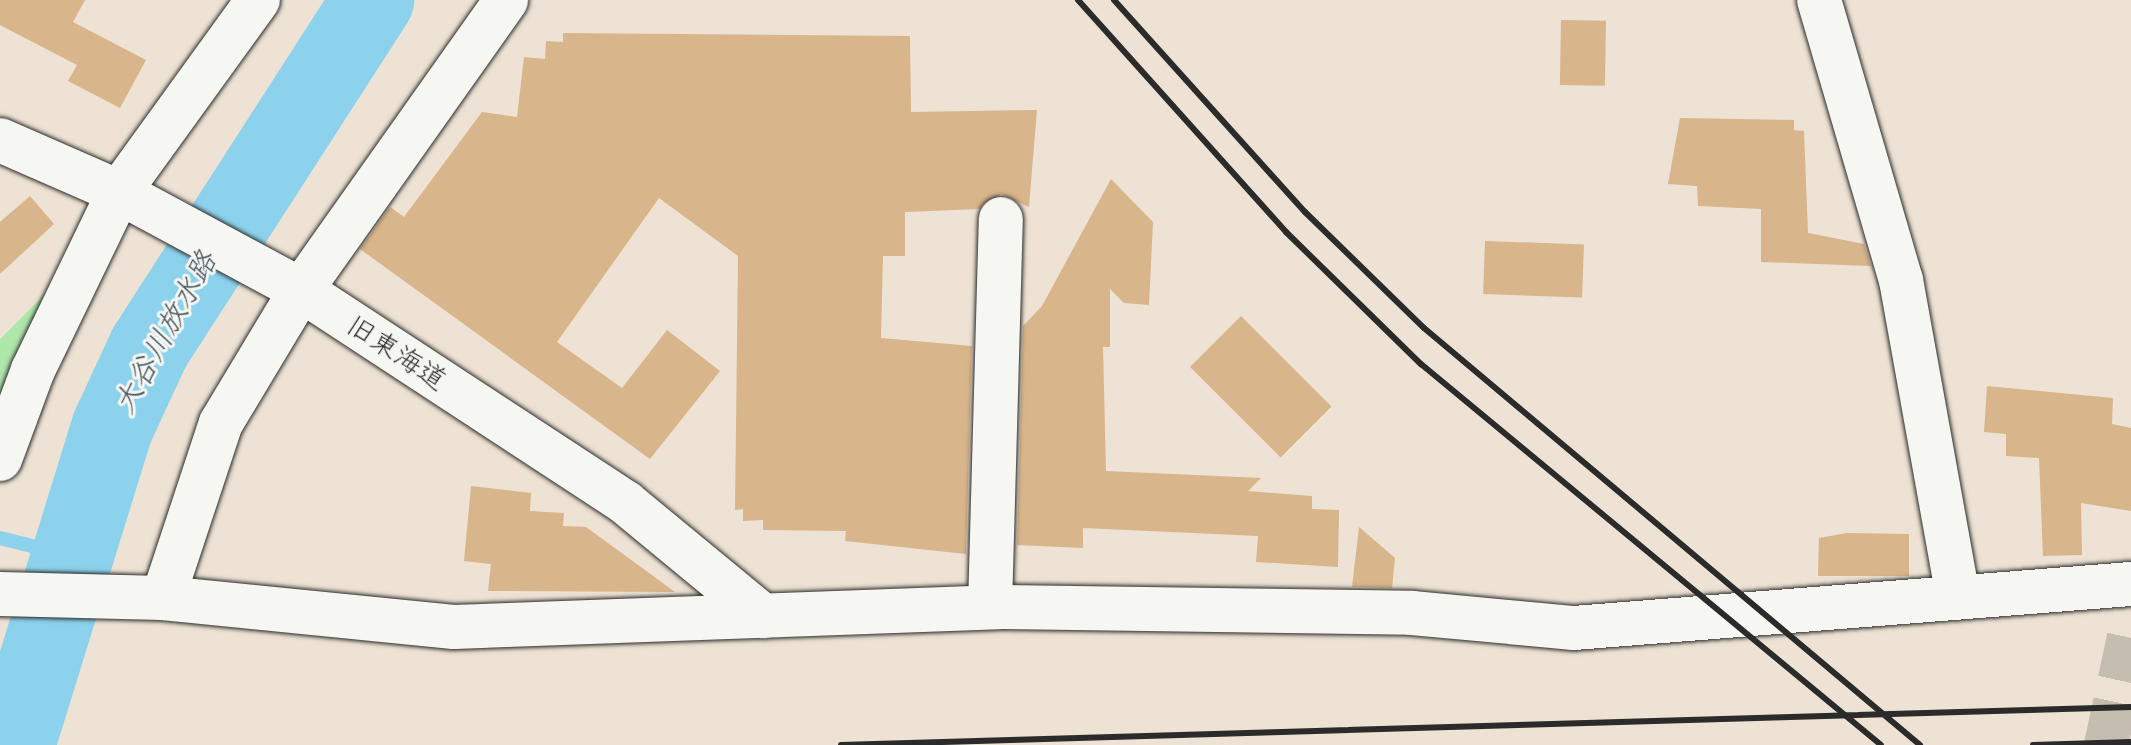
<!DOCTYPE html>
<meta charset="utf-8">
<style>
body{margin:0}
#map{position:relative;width:2131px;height:745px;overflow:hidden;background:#ede2d3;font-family:Delius,"Klee One",sans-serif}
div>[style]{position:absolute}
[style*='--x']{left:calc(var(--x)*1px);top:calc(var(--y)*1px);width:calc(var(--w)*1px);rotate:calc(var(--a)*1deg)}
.green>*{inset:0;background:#afe7ab}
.stream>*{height:14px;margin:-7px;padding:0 7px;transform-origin:7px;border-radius:7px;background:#8cd2ed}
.river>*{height:82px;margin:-41px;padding:0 41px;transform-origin:41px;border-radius:41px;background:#8cd2ed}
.building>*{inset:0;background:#d8b58a;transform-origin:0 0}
.street-tunnel>*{height:44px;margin-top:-22px;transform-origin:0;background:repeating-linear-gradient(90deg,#c6bdb1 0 44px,transparent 0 66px)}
.roads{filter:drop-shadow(0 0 2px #2b2b2b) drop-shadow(0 0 2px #2b2b2b)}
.street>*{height:44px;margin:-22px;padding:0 22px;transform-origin:22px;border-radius:22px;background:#f6f6f2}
.secondary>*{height:44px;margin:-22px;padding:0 22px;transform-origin:22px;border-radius:22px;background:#f6f6f2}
.rail>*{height:6px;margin:-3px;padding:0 3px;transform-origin:3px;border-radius:3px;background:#2b2b2b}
span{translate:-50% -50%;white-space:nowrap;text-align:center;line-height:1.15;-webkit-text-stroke:6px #f6f6f2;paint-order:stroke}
.street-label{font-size:28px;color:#2b2b2b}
.water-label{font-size:30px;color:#43555c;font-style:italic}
</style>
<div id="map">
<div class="green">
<i style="clip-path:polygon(63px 276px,0 417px,0 339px)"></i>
</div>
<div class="stream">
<i style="--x:0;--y:538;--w:74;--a:14"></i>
</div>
<div class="river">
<i style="--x:14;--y:745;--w:334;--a:-72.8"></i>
<i style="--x:113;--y:426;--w:86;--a:-65.2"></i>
<i style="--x:149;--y:348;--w:414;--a:-57.2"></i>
</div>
<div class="building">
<i style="clip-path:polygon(0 0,85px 0,73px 22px,146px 60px,120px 108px,68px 81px,77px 65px,0 25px)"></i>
<i style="left:1561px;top:20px;width:45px;height:65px;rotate:1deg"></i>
<i style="clip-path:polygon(563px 33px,910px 36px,911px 112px,1037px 110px,1029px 207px,1001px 194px,979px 209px,905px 212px,905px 256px,883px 256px,881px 338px,972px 346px,966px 554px,845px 541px,846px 531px,763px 530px,763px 520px,743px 521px,743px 509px,735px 510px,738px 256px,659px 198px,557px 342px,622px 388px,667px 330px,720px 371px,650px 459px,360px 249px,390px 207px,404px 217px,482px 112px,517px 117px,524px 57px,545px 59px,546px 41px,563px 42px)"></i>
<i style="clip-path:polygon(1680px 118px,1794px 120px,1794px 130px,1804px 131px,1808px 233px,1864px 244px,1871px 266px,1761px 262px,1761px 209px,1698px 206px,1697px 186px,1668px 184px)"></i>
<i style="clip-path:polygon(1111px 179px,1153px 222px,1149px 305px,1124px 303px,1110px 289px,1110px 347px,1103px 347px,1106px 471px,1261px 478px,1248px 491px,1312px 496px,1312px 509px,1339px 510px,1338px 567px,1256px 562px,1258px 536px,1083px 528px,1083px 548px,1017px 545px,1023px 326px,1042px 306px)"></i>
<i style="clip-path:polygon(30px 196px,54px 224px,0 274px,0 222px)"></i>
<i style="left:1485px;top:241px;width:99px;height:53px;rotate:2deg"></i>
<i style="left:1241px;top:316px;width:128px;height:72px;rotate:45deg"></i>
<i style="clip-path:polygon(1987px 386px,2113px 398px,2112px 424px,2131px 428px,2131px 511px,2081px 503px,2082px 555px,2043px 556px,2039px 458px,2006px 456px,2006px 434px,1984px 432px)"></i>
<i style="clip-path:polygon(471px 486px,531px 493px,530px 511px,564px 513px,563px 526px,586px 527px,675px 592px,488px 591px,491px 564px,464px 561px)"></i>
<i style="clip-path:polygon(1359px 527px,1395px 558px,1392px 588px,1352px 587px)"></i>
<i style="clip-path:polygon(1847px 533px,1909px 534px,1909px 576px,1818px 576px,1819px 538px)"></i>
</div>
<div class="street-tunnel">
<i style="--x:2106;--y:745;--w:121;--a:-78"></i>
</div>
<div class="roads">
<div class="street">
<i style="--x:1819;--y:0;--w:292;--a:73.7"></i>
<i style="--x:1901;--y:280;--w:321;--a:79.8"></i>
<i style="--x:0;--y:459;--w:95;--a:-69.7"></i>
<i style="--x:33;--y:370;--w:198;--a:-64.2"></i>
<i style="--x:119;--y:192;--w:237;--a:-54.1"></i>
<i style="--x:0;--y:594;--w:163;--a:1.4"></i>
<i style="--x:163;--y:598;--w:292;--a:5.7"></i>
<i style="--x:454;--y:627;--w:549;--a:-2.09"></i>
<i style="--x:1003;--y:607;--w:409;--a:0.8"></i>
<i style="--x:1412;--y:613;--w:163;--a:5.3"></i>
<i style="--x:1574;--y:628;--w:559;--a:-4.52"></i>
<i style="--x:163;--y:598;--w:184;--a:-71.7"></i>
<i style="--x:221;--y:423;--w:155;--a:-59"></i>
<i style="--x:301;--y:290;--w:355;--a:-54.7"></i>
<i style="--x:990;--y:607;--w:388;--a:-88.4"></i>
</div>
<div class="secondary">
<i style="--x:0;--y:140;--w:130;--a:23.6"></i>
<i style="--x:119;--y:192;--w:207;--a:28.3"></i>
<i style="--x:301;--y:290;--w:389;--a:33.2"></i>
<i style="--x:626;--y:503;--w:178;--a:39.5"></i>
</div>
</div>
<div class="rail">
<i style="--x:1078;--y:0;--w:312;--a:48.1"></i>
<i style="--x:1286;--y:232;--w:189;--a:44.4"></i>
<i style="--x:1421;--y:364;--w:597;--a:39.63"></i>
<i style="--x:1114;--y:0;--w:285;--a:48"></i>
<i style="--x:1305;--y:212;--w:166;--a:44.3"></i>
<i style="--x:1424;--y:328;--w:648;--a:40.05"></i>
<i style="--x:841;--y:745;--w:1291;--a:-1.69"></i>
<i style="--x:2033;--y:745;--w:98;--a:-1.8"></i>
</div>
<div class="street-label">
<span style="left:397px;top:352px;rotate:33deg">旧東海道</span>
</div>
<div class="water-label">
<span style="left:164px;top:332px;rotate:-61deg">大谷川放水路</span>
</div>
</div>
